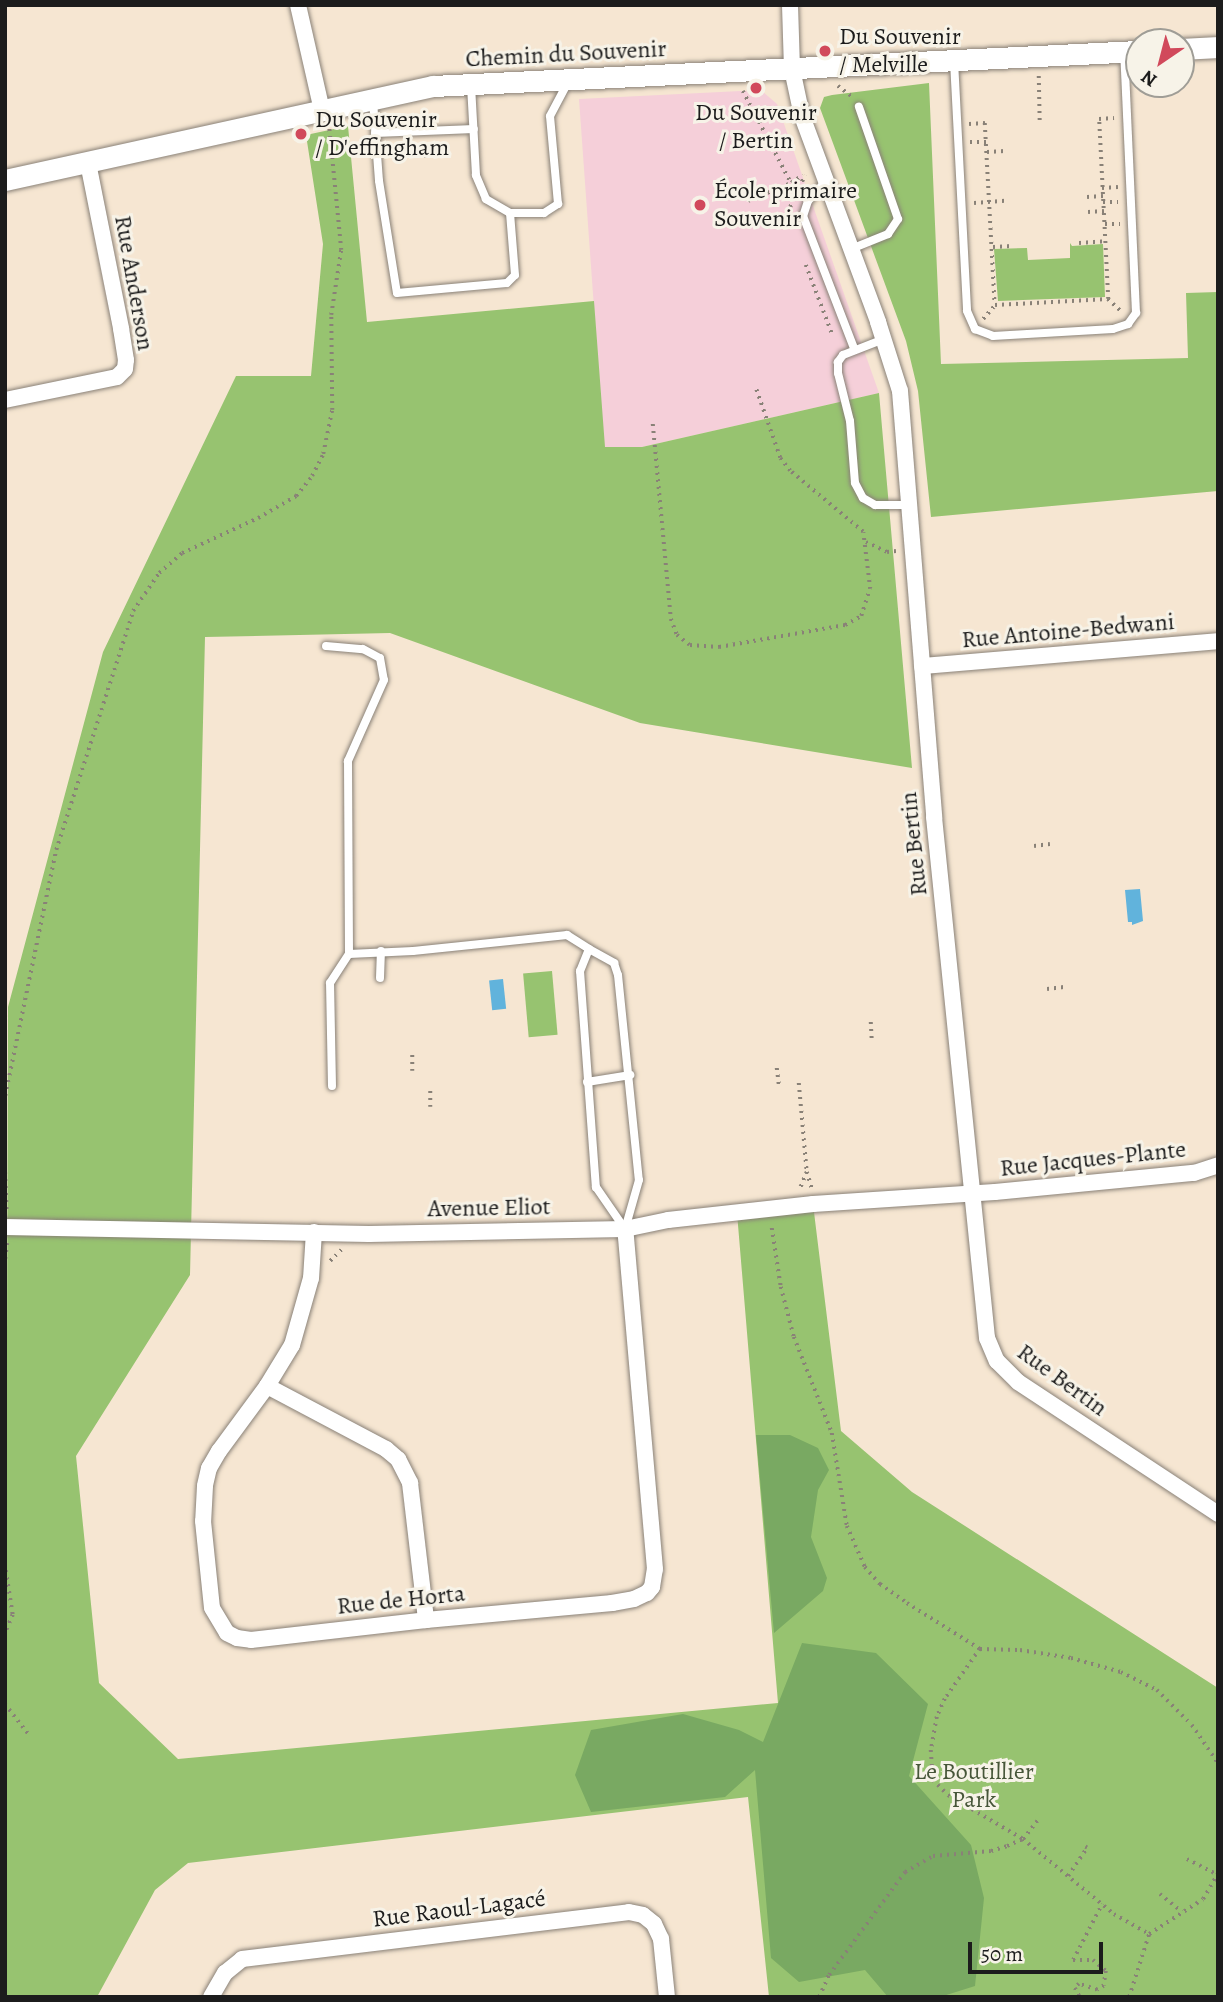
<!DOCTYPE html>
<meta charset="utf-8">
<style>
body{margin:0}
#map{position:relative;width:1223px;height:2002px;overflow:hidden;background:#f6e6d2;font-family:Alegreya,serif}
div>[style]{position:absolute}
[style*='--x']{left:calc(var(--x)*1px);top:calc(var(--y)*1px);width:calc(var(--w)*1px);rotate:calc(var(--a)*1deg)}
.built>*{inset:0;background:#f5cfd9}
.green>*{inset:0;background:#97c370;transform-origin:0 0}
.forest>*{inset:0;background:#79a962}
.water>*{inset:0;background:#61b3dc;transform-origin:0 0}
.path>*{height:3.5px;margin-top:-1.75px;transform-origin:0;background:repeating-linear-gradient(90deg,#898177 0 2px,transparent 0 7px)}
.roads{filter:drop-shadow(0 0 2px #898177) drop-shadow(0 0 2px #898177)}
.lane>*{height:8px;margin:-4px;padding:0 4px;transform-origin:4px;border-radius:4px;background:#fff}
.street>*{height:16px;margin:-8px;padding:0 8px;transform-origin:8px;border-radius:8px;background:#fff}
.secondary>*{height:21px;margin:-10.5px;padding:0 10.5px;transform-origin:10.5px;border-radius:10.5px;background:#fff}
.dots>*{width:19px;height:19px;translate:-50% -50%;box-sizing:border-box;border:4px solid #f7f3e8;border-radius:50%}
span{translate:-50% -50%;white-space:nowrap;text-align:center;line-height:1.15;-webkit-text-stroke:6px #f7f3e8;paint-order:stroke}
.poi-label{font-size:24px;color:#1c1c1c}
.left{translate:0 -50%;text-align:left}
.street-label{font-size:24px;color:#1c1c1c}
.park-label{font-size:24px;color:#475639}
.frame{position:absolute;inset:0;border:7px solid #1c1c1c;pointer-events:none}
.north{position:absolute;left:1125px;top:28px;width:70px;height:70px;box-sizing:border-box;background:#f7f3e8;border:2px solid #9f9d96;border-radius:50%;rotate:215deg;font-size:19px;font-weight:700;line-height:28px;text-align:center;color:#1c1c1c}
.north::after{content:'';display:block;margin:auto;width:24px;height:32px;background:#d1495b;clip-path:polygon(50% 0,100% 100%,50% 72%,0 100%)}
.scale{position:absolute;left:968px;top:1942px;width:135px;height:32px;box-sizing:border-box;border:4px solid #1c1c1c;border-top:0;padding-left:9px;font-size:21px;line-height:24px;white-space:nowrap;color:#1c1c1c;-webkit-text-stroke:5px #f7f3e8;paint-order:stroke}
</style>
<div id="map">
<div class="built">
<i style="clip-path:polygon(761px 90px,777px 104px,879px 393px,642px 447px,604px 447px,579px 99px)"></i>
</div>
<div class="green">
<i style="clip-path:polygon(929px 83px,941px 364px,1188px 358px,1186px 293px,1218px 292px,1218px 491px,931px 517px,918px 391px,906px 341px,820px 108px,824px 97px,832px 95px)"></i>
<i style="clip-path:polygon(348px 126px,367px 322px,594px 301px,605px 447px,642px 447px,879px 393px,912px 768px,640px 723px,390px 633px,205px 637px,190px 1275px,76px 1456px,99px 1683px,178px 1759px,778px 1703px,737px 1213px,813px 1204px,841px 1431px,912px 1492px,1218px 1688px,1218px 1997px,769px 1997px,748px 1797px,188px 1863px,155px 1890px,97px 1997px,5px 1997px,8px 1007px,103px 652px,236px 376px,311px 376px,323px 244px,306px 135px)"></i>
<i style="clip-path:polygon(1070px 243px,1072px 246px,1103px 244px,1105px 297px,998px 301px,994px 249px,1027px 248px,1028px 260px,1070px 258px)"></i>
<i style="left:552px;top:971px;width:64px;height:29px;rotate:85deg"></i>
</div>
<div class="forest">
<i style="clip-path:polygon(756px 1435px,790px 1435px,818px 1448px,829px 1470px,818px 1490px,811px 1537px,827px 1578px,823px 1591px,774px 1633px)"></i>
<i style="clip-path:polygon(802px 1643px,876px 1653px,928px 1704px,909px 1776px,971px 1845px,984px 1898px,975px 1986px,940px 1997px,888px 1997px,865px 1970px,799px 1982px,771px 1958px,755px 1770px,725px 1797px,591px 1812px,575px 1775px,591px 1730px,683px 1714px,739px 1730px,763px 1742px)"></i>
</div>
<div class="water">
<i style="clip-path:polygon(1140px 889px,1143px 921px,1132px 925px,1132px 922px,1128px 922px,1125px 890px)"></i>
<i style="left:503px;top:979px;width:30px;height:14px;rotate:84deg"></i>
</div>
<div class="path">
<i style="--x:1039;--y:76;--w:47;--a:88.8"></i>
<i style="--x:838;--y:86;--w:20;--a:37"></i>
<i style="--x:743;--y:91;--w:104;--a:62.4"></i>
<i style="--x:791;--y:183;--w:14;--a:-34"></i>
<i style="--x:969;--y:124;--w:16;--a:-4"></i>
<i style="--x:985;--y:123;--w:182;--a:86.9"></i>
<i style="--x:995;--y:305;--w:113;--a:-3"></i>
<i style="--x:1108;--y:299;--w:180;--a:-92.9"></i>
<i style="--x:1099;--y:119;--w:15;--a:-4"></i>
<i style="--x:425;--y:142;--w:18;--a:84"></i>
<i style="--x:970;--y:142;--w:16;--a:0"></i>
<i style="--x:987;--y:152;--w:18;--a:-3"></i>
<i style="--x:1102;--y:188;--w:16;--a:-4"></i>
<i style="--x:1087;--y:197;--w:16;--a:-4"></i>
<i style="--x:748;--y:201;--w:47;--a:-22.7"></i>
<i style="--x:1103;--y:202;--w:15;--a:0"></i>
<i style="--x:974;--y:203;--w:31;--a:-4"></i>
<i style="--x:1088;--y:212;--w:16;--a:-4"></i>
<i style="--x:789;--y:218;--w:11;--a:-85"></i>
<i style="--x:790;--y:207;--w:35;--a:-65"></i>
<i style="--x:1105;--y:224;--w:15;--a:0"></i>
<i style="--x:1079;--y:243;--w:26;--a:-4"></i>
<i style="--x:993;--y:247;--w:19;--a:-3"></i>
<i style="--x:806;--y:265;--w:76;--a:69.2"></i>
<i style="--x:1108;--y:299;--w:19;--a:43"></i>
<i style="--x:983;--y:319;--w:18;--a:-49"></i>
<i style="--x:653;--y:424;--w:196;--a:84.7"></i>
<i style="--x:671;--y:619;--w:17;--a:69"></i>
<i style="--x:677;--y:635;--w:16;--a:38"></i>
<i style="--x:690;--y:645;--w:29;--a:4"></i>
<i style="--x:719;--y:647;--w:128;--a:-9.9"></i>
<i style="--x:845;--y:625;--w:18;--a:-29"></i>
<i style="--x:861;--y:616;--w:28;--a:-72"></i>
<i style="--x:870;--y:589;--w:57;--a:-97"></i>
<i style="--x:863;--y:532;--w:95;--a:-140.1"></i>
<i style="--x:790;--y:471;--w:16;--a:-128"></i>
<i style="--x:780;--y:458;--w:73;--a:-109.2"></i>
<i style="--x:866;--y:542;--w:23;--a:25"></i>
<i style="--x:887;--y:552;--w:9;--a:-6"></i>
<i style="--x:1034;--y:846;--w:16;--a:-7"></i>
<i style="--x:1047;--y:989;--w:17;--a:-7"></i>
<i style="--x:871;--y:1022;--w:20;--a:87"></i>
<i style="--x:777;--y:1068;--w:17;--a:83"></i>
<i style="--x:412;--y:1071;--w:17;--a:-90"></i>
<i style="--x:799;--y:1083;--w:89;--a:84.9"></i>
<i style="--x:807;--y:1172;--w:18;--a:112"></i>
<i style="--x:5;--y:1096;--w:251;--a:-78.3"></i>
<i style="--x:56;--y:850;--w:251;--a:-72.1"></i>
<i style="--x:133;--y:611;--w:46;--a:-55.6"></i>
<i style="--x:159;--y:573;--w:30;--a:-41"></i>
<i style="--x:182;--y:553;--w:84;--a:-24.7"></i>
<i style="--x:258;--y:518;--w:44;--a:-30.1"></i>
<i style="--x:296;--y:496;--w:26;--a:-51"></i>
<i style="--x:312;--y:476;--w:25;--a:-63"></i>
<i style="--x:323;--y:454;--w:45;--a:-78.4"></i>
<i style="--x:332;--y:410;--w:95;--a:-90.6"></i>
<i style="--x:331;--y:315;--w:66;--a:-81.3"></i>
<i style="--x:341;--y:250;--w:123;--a:-95.6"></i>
<i style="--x:430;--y:1107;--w:17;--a:-90"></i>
<i style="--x:5;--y:1165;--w:46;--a:87.5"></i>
<i style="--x:807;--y:1172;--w:17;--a:73"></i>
<i style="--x:772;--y:1228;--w:60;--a:81.3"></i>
<i style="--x:781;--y:1287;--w:52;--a:75.4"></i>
<i style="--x:794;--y:1337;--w:103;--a:68.4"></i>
<i style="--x:832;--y:1433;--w:94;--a:80.8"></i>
<i style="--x:847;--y:1526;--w:45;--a:66.3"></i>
<i style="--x:865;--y:1567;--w:23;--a:49"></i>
<i style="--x:880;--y:1584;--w:33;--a:35"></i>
<i style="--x:907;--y:1603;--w:86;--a:32.2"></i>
<i style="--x:980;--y:1649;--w:40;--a:1.4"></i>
<i style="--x:1020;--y:1650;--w:52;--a:8.9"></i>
<i style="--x:1071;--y:1658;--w:52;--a:15.6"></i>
<i style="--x:1121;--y:1672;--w:40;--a:26.6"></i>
<i style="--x:1157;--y:1690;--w:49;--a:45"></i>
<i style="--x:1192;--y:1725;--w:46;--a:55.6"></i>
<i style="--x:5;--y:1259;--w:16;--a:-83"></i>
<i style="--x:330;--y:1261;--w:16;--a:-45"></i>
<i style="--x:5;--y:1564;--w:52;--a:81.1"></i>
<i style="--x:13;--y:1615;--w:21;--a:113"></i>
<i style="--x:980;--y:1649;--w:61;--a:125"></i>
<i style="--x:945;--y:1699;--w:20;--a:114"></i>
<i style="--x:937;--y:1717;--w:34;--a:100"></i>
<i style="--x:931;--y:1750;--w:30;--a:86"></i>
<i style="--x:933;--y:1780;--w:21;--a:45"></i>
<i style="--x:948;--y:1795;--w:87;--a:30.4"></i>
<i style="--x:1023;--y:1839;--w:118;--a:39.5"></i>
<i style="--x:1114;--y:1914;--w:40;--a:29.7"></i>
<i style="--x:5;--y:1704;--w:39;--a:52"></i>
<i style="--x:1187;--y:1859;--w:34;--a:27"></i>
<i style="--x:1068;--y:1876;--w:34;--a:-56"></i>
<i style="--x:1087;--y:1848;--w:2;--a:-153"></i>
<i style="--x:1160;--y:1894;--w:28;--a:39"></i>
<i style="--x:5;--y:1921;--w:13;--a:90"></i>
<i style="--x:1073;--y:1960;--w:20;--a:0"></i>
<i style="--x:1093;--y:1960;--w:17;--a:40"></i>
<i style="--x:1106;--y:1971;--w:15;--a:98"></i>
<i style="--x:1104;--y:1986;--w:8;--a:150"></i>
<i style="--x:1097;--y:1990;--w:19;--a:-162"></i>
<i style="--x:1079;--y:1984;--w:6;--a:135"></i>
<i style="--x:1075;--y:1988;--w:10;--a:61"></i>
<i style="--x:1073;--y:1960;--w:63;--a:-62.6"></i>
<i style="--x:819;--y:1997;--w:24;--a:-66"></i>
<i style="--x:829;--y:1975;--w:128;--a:-53.6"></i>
<i style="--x:905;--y:1872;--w:32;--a:-30"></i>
<i style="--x:933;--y:1856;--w:58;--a:-4.9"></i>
<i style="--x:991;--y:1851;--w:17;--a:-17"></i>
<i style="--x:1007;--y:1846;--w:17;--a:-24"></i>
<i style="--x:1023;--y:1839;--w:24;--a:-52"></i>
<i style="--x:1002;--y:1997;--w:13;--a:0"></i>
<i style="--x:1129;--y:1997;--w:66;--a:-72.4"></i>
<i style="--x:1149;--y:1934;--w:64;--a:-32.9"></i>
<i style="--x:1203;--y:1899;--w:30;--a:-60"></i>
</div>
<div class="roads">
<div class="lane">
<i style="--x:954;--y:61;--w:250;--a:87"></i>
<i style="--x:967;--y:311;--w:20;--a:66"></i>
<i style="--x:975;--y:329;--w:19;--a:21"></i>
<i style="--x:993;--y:336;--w:120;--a:-3.3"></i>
<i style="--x:1113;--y:329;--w:16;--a:-18"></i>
<i style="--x:1128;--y:324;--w:14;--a:-54"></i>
<i style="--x:1136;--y:313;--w:260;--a:-92.6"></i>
<i style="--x:373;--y:101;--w:80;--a:85.7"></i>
<i style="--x:379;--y:181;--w:113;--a:80.9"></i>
<i style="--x:397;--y:293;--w:110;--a:-5.2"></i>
<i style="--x:507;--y:283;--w:11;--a:-45"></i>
<i style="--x:515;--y:275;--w:62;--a:-94.6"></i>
<i style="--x:510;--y:213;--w:28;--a:-150"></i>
<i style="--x:486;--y:199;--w:26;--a:-113"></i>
<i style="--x:476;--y:175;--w:90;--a:-93.2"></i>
<i style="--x:375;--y:133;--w:99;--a:-2.3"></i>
<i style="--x:826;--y:181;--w:27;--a:132"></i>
<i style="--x:808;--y:201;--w:16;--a:108"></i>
<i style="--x:803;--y:216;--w:142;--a:68.9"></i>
<i style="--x:510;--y:213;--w:34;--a:0"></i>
<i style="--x:544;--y:213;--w:17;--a:-33"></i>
<i style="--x:558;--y:204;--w:88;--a:-95.2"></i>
<i style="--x:550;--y:116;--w:38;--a:-62"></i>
<i style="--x:851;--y:249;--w:40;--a:-22"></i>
<i style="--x:888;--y:234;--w:18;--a:-56"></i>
<i style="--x:898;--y:219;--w:119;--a:-109.2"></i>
<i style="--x:884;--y:339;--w:44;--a:158.7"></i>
<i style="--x:843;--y:355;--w:9;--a:126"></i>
<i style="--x:838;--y:362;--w:11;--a:90"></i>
<i style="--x:838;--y:373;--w:49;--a:76"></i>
<i style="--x:850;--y:421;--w:62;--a:85.4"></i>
<i style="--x:855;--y:483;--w:17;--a:62"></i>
<i style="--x:863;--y:498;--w:14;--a:30"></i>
<i style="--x:875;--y:505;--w:33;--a:0"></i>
<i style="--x:326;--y:646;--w:37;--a:5"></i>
<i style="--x:363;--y:649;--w:19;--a:28"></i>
<i style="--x:380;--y:658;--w:22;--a:80"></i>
<i style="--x:384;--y:680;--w:89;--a:114"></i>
<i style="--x:348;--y:761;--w:193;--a:89.7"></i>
<i style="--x:349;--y:954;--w:64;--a:-2.7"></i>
<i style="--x:413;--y:951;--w:155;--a:-5.9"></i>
<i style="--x:567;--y:935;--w:26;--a:32"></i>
<i style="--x:589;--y:949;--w:24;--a:112"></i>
<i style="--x:580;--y:971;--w:217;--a:85.8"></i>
<i style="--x:596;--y:1187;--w:51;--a:55.4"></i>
<i style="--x:589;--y:949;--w:29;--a:29"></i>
<i style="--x:614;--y:963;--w:13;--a:72"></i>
<i style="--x:618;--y:975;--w:206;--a:84.2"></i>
<i style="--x:639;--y:1180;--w:51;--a:105.9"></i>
<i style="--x:380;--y:978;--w:27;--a:-88"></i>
<i style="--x:587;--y:1082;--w:44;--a:-9.2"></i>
<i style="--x:332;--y:1086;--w:103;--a:-91.1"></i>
<i style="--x:330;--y:983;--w:35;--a:-57"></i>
</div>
<div class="street">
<i style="--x:298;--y:5;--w:109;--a:77.2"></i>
<i style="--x:790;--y:5;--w:64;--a:88.2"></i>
<i style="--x:792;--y:69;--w:48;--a:78"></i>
<i style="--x:802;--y:116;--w:220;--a:69.7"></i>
<i style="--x:878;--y:322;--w:72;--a:72.3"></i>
<i style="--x:900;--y:391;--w:427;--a:85.4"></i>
<i style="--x:934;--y:817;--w:524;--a:84.19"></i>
<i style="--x:987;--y:1338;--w:25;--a:67"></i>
<i style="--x:997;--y:1361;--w:30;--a:45"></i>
<i style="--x:1018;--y:1382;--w:240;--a:33.4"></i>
<i style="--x:5;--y:400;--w:114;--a:-11.6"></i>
<i style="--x:117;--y:377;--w:11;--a:-45"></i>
<i style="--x:125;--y:369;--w:9;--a:-84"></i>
<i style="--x:126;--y:360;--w:32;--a:-99"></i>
<i style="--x:121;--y:328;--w:168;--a:-101.3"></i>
<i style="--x:922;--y:666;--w:297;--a:-4.8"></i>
<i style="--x:5;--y:1227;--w:364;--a:1.1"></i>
<i style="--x:369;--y:1234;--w:256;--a:-1.1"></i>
<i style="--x:625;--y:1229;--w:44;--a:-11.8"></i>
<i style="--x:668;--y:1220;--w:146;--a:-6.3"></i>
<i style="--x:813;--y:1204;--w:182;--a:-3.8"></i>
<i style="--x:995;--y:1192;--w:200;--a:-5.5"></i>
<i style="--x:1194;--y:1173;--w:25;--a:-18"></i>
<i style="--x:314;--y:1232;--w:46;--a:93.7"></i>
<i style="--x:311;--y:1278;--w:70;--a:105.8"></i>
<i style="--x:292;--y:1345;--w:48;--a:121.4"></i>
<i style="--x:267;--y:1386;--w:81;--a:126.4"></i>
<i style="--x:219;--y:1451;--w:20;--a:120"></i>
<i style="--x:209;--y:1468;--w:18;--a:103"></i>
<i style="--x:205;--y:1486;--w:35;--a:93"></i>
<i style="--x:203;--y:1521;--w:87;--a:84.1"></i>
<i style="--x:212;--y:1608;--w:29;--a:59"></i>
<i style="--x:227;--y:1633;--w:11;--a:27"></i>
<i style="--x:237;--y:1638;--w:14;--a:8"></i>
<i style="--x:251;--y:1640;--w:176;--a:-6.5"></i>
<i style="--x:426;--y:1620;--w:187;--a:-5.2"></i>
<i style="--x:612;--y:1603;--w:22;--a:-10"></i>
<i style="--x:634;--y:1599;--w:14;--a:-25"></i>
<i style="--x:647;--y:1593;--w:8;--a:-50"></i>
<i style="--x:652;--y:1587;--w:18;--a:-81"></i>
<i style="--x:655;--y:1569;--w:341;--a:-95"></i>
<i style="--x:267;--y:1386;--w:135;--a:27.9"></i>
<i style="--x:386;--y:1449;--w:16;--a:40"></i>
<i style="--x:398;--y:1459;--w:27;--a:63"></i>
<i style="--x:410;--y:1483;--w:138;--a:83.3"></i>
<i style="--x:211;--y:1997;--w:28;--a:-60"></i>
<i style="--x:225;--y:1973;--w:22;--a:-39"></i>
<i style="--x:242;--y:1959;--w:390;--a:-6.9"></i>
<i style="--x:629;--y:1912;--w:14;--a:12"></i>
<i style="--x:643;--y:1915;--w:14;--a:39"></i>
<i style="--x:654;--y:1924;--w:17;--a:65"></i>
<i style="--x:661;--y:1939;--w:58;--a:84.1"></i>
</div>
<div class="secondary">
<i style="--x:1181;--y:49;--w:37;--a:-3"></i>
<i style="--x:5;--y:180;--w:438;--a:-12.4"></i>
<i style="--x:433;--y:86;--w:707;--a:-2.84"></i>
</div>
</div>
<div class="dots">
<i style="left:825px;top:51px;background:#d1495b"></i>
<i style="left:756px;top:88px;background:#d1495b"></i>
<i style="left:301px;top:134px;background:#d1495b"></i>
<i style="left:700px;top:205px;background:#d1495b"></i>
</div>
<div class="poi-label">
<span class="left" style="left:839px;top:51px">Du Souvenir<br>/ Melville</span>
<span style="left:756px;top:127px">Du Souvenir<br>/ Bertin</span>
<span class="left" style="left:315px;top:134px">Du Souvenir<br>/ D'effingham</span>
<span class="left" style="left:714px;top:205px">École primaire<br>Souvenir</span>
</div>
<div class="street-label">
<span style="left:566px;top:54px;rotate:-3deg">Chemin du Souvenir</span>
<span style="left:134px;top:283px;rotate:80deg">Rue Anderson</span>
<span style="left:1068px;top:631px;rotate:-5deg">Rue Antoine-Bedwani</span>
<span style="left:914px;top:844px;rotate:-96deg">Rue Bertin</span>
<span style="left:1093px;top:1159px;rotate:-6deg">Rue Jacques-Plante</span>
<span style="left:489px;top:1208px;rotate:-1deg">Avenue Eliot</span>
<span style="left:1062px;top:1380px;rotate:36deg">Rue Bertin</span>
<span style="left:401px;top:1600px;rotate:-6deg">Rue de Horta</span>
<span style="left:459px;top:1909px;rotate:-7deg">Rue Raoul-Lagacé</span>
</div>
<div class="park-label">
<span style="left:974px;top:1786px">Le Boutillier<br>Park</span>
</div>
<div class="frame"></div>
<div class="north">N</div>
<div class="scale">50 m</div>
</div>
